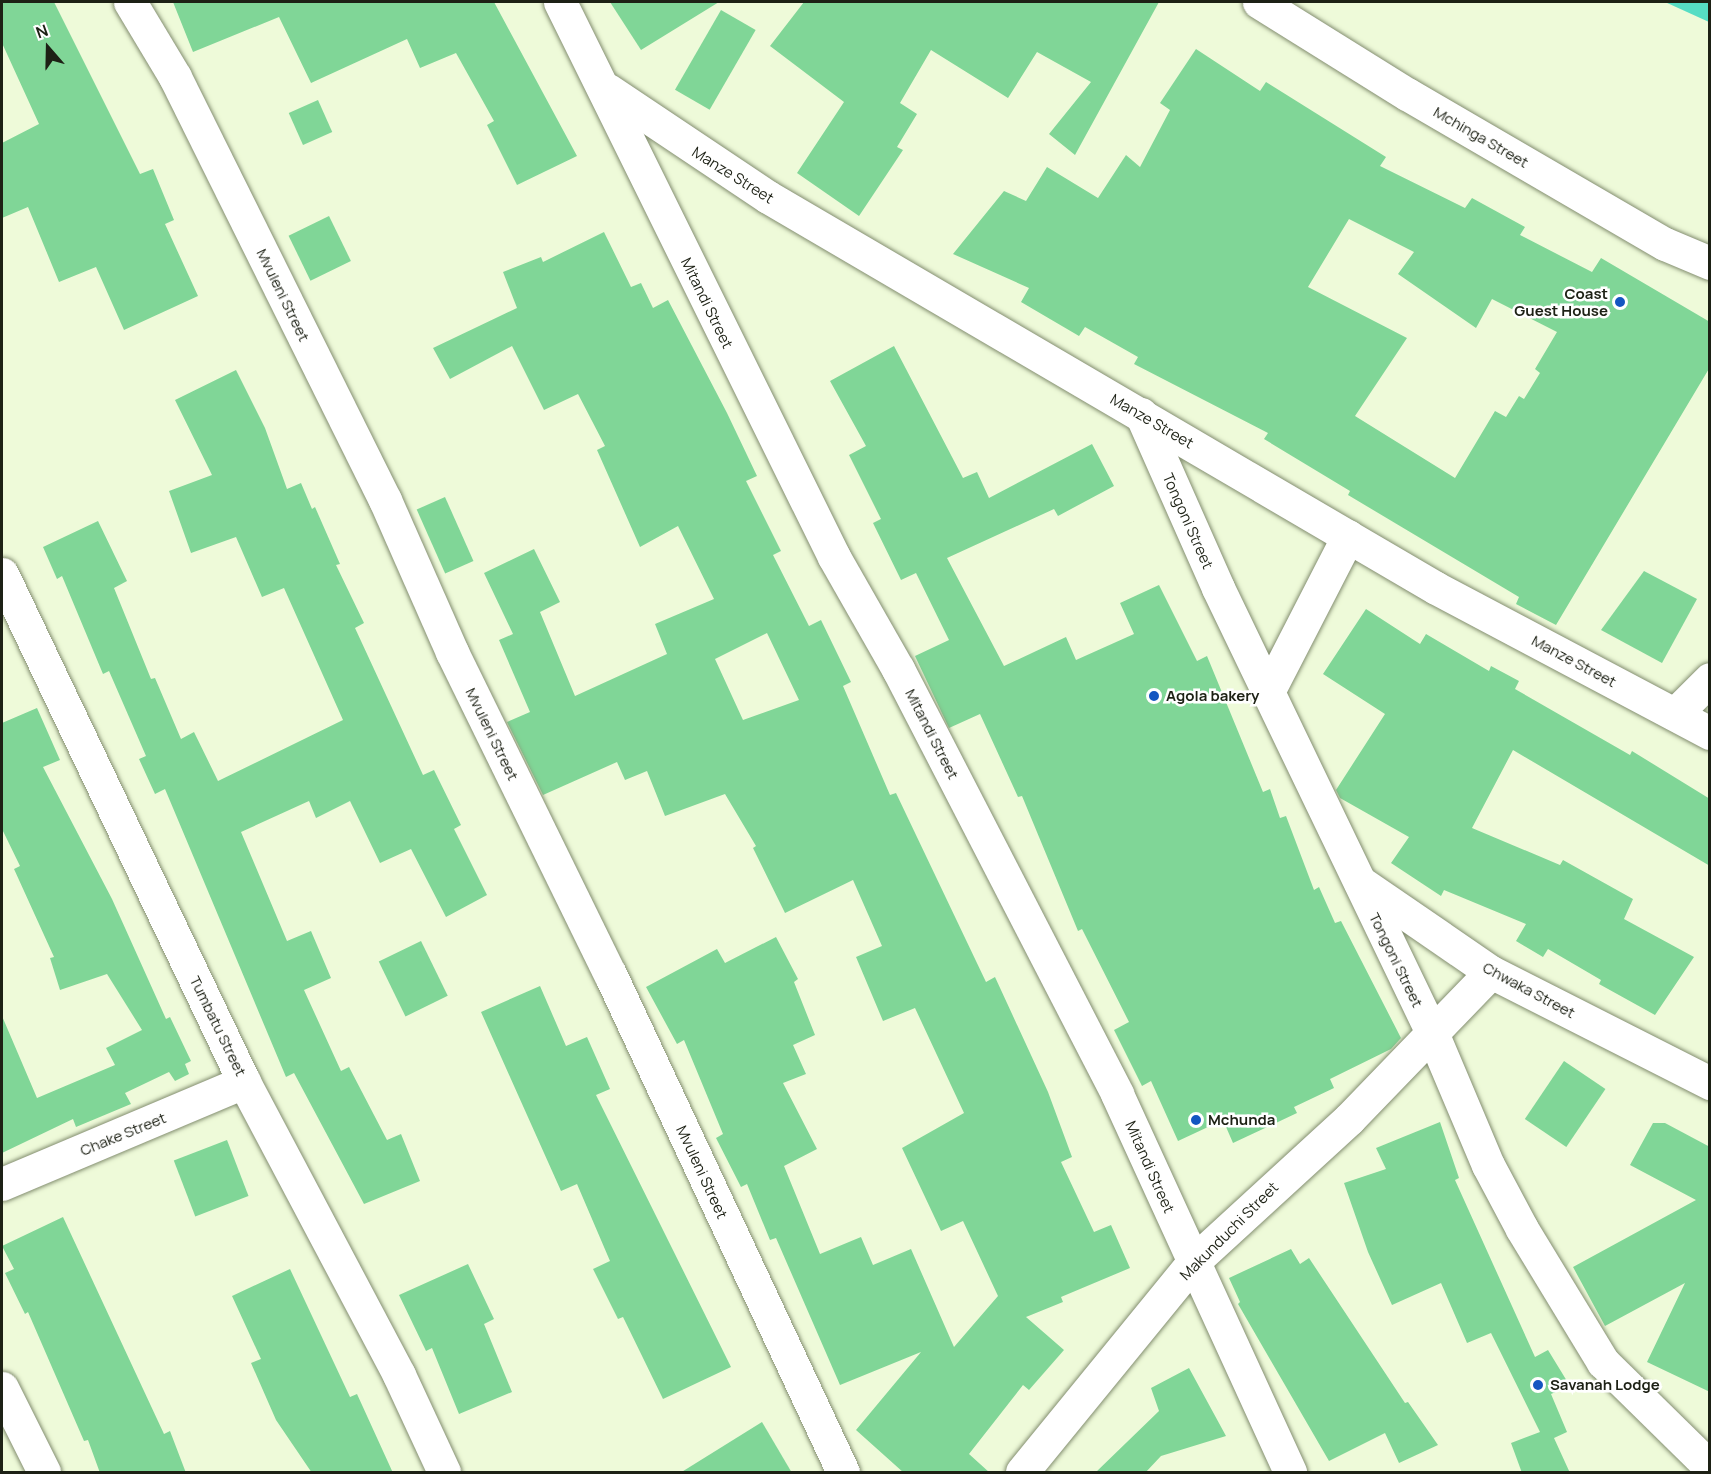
<!DOCTYPE html>
<style>
body{margin:0}
#map{position:relative;width:1711px;height:1474px;overflow:hidden;background:#eefad9;font-family:Manrope,sans-serif}
div>[style]{position:absolute}
[style*='--x']{left:calc(var(--x)*1px);top:calc(var(--y)*1px);width:calc(var(--w)*1px);rotate:calc(var(--a)*1deg)}
.water>*{inset:0;background:#56ddc4}
.building>*{inset:0;background:#80d697;transform-origin:0 0}
.roads{filter:drop-shadow(0 0 2px #838e70) drop-shadow(0 0 2px #838e70)}
.street>*{height:33px;margin:-16.5px;padding:0 16.5px;transform-origin:16.5px;border-radius:16.5px;background:#fff}
.secondary>*{height:33px;margin:-16.5px;padding:0 16.5px;transform-origin:16.5px;border-radius:16.5px;background:#fff}
.dots>*{width:16px;height:16px;translate:-50% -50%;box-sizing:border-box;border:3px solid #fff;border-radius:50%}
span{translate:-50% -50%;white-space:nowrap;text-align:center;line-height:1.15;-webkit-text-stroke:5px #fff;paint-order:stroke}
.street-label{font-size:15px;color:#1d2115}
.poi-label{font-size:15px;color:#1d2115;font-weight:700}
.right{translate:-100% -50%;text-align:right}
.left{translate:0 -50%;text-align:left}
.frame{position:absolute;inset:0;border:3px solid #1d2115;pointer-events:none}
.north{position:absolute;left:18px;top:18px;width:60px;height:60px;-webkit-text-stroke:4px #fff;paint-order:stroke;rotate:340deg;font-size:16px;font-weight:700;line-height:24px;text-align:center;color:#1d2115}
.north::after{content:'';display:block;margin:auto;width:21px;height:27px;background:#1d2115;clip-path:polygon(50% 0,100% 100%,50% 72%,0 100%)}
</style>
<div id="map">
<div class="water">
<i style="clip-path:polygon(1665px 2px,1709px 2px,1709px 22px)"></i>
</div>
<div class="building">
<i style="clip-path:polygon(2px 2px,54px 2px,140px 174px,153px 169px,174px 220px,165px 224px,198px 296px,124px 330px,96px 267px,59px 282px,28px 207px,2px 218px,2px 143px,39px 124px,2px 43px)"></i>
<i style="clip-path:polygon(173px 2px,494px 2px,577px 156px,517px 185px,487px 125px,494px 121px,456px 53px,420px 68px,407px 39px,311px 83px,279px 17px,193px 52px)"></i>
<i style="clip-path:polygon(610px 2px,719px 2px,641px 50px)"></i>
<i style="clip-path:polygon(804px 2px,1159px 2px,1075px 155px,1049px 134px,1091px 82px,1037px 52px,1008px 98px,931px 50px,900px 103px,917px 114px,897px 147px,903px 150px,859px 216px,797px 173px,844px 102px,770px 46px)"></i>
<i style="left:721px;top:10px;width:40px;height:92px;rotate:30deg"></i>
<i style="clip-path:polygon(evenodd,1196px 49px,1260px 91px,1266px 82px,1386px 157px,1380px 166px,1465px 208px,1472px 198px,1525px 227px,1520px 235px,1592px 272px,1601px 258px,1710px 322px,1710px 367px,1556px 625px,1516px 604px,1519px 597px,1348px 495px,1350px 491px,1264px 439px,1268px 433px,1134px 364px,1138px 357px,1085px 327px,1079px 336px,1021px 302px,1029px 288px,953px 254px,1004px 191px,1026px 201px,1047px 167px,1098px 198px,1126px 155px,1140px 167px,1170px 110px,1160px 103px,1196px 49px,1349px 219px,1414px 252px,1398px 274px,1476px 328px,1492px 299px,1557px 332px,1535px 369px,1540px 373px,1524px 399px,1519px 396px,1506px 417px,1495px 411px,1455px 478px,1355px 416px,1407px 338px,1308px 287px,1349px 219px)"></i>
<i style="left:318px;top:100px;width:35px;height:32px;rotate:66deg"></i>
<i style="left:329px;top:216px;width:50px;height:45px;rotate:64deg"></i>
<i style="clip-path:polygon(evenodd,604px 232px,631px 287px,641px 283px,653px 308px,668px 300px,727px 413px,757px 476px,746px 481px,781px 551px,773px 555px,809px 626px,821px 620px,851px 682px,843px 686px,890px 795px,896px 793px,986px 982px,995px 977px,1048px 1092px,1072px 1157px,1061px 1162px,1094px 1232px,1111px 1225px,1130px 1268px,1061px 1297px,1063px 1302px,1026px 1317px,1064px 1350px,1029px 1390px,1023px 1385px,969px 1454px,990px 1473px,904px 1473px,856px 1430px,921px 1352px,840px 1385px,776px 1238px,770px 1240px,747px 1184px,741px 1187px,716px 1138px,723px 1134px,684px 1040px,677px 1044px,646px 987px,717px 949px,725px 963px,776px 937px,798px 979px,794px 982px,815px 1035px,793px 1045px,806px 1074px,783px 1083px,817px 1149px,784px 1166px,820px 1254px,861px 1237px,873px 1265px,911px 1249px,954px 1347px,998px 1296px,963px 1221px,941px 1231px,902px 1148px,964px 1113px,915px 1008px,883px 1021px,856px 957px,882px 946px,853px 880px,785px 913px,753px 848px,756px 846px,725px 794px,665px 816px,647px 771px,625px 780px,617px 762px,543px 795px,507px 722px,530px 712px,499px 640px,513px 634px,484px 573px,534px 549px,560px 602px,540px 612px,575px 696px,667px 654px,655px 624px,714px 599px,678px 526px,640px 547px,597px 450px,605px 446px,578px 394px,544px 410px,512px 346px,450px 379px,433px 348px,517px 308px,503px 272px,541px 257px,543px 262px,604px 232px,767px 633px,799px 700px,743px 720px,715px 659px,767px 633px)"></i>
<i style="clip-path:polygon(894px 346px,963px 478px,977px 472px,989px 498px,1092px 444px,1114px 486px,1058px 516px,1054px 509px,947px 558px,1004px 666px,1066px 637px,1076px 660px,1134px 634px,1120px 603px,1159px 585px,1197px 661px,1207px 656px,1263px 792px,1270px 789px,1280px 818px,1286px 816px,1314px 890px,1319px 887px,1335px 923px,1341px 921px,1401px 1038px,1391px 1049px,1330px 1079px,1334px 1088px,1294px 1107px,1297px 1113px,1233px 1143px,1223px 1120px,1178px 1141px,1151px 1081px,1142px 1086px,1114px 1030px,1129px 1022px,1082px 929px,1078px 931px,1022px 796px,1018px 797px,980px 714px,949px 728px,915px 656px,949px 640px,916px 573px,901px 580px,873px 523px,881px 519px,849px 455px,866px 446px,830px 381px)"></i>
<i style="clip-path:polygon(236px 370px,265px 428px,287px 489px,301px 483px,312px 509px,315px 507px,340px 564px,336px 565px,364px 623px,355px 628px,423px 775px,434px 770px,461px 825px,454px 829px,487px 895px,446px 917px,411px 849px,380px 863px,350px 801px,316px 818px,309px 801px,241px 832px,287px 941px,311px 931px,331px 978px,304px 990px,341px 1071px,349px 1067px,387px 1140px,401px 1134px,420px 1181px,364px 1204px,294px 1073px,286px 1077px,165px 789px,155px 794px,139px 759px,146px 756px,109px 671px,103px 674px,62px 576px,57px 579px,43px 547px,98px 521px,127px 581px,114px 588px,151px 679px,155px 678px,181px 739px,194px 732px,218px 781px,343px 720px,284px 588px,262px 597px,236px 537px,191px 553px,169px 491px,212px 475px,175px 400px)"></i>
<i style="left:445px;top:497px;width:70px;height:31px;rotate:66deg"></i>
<i style="clip-path:polygon(1644px 571px,1697px 599px,1662px 663px,1601px 630px)"></i>
<i style="clip-path:polygon(1366px 609px,1420px 644px,1426px 634px,1489px 671px,1491px 666px,1519px 681px,1515px 689px,1630px 755px,1632px 751px,1710px 799px,1710px 866px,1513px 750px,1472px 828px,1560px 865px,1563px 860px,1633px 899px,1624px 919px,1694px 957px,1655px 1015px,1599px 984px,1601px 980px,1548px 949px,1543px 957px,1516px 941px,1526px 924px,1444px 890px,1441px 896px,1391px 863px,1409px 837px,1340px 798px,1336px 790px,1385px 714px,1323px 674px)"></i>
<i style="clip-path:polygon(37px 708px,60px 760px,43px 767px,112px 899px,166px 1019px,170px 1017px,191px 1061px,185px 1064px,189px 1074px,175px 1081px,169px 1072px,125px 1093px,131px 1104px,76px 1127px,73px 1119px,2px 1153px,2px 1016px,37px 1098px,115px 1065px,106px 1048px,142px 1030px,107px 974px,60px 990px,50px 958px,54px 957px,14px 869px,20px 866px,2px 829px,2px 723px)"></i>
<i style="left:421px;top:941px;width:61px;height:47px;rotate:64deg"></i>
<i style="clip-path:polygon(540px 986px,566px 1046px,587px 1037px,610px 1089px,596px 1095px,731px 1367px,663px 1399px,623px 1317px,618px 1319px,593px 1269px,610px 1261px,577px 1184px,561px 1191px,481px 1012px)"></i>
<i style="left:1564px;top:1061px;width:50px;height:70px;rotate:34deg"></i>
<i style="clip-path:polygon(1440px 1122px,1459px 1178px,1455px 1180px,1535px 1357px,1548px 1350px,1570px 1386px,1551px 1394px,1567px 1432px,1554px 1438px,1570px 1473px,1522px 1473px,1511px 1443px,1540px 1432px,1491px 1333px,1467px 1343px,1441px 1283px,1392px 1305px,1368px 1252px,1344px 1183px,1386px 1169px,1376px 1148px)"></i>
<i style="clip-path:polygon(1653px 1123px,1665px 1123px,1710px 1147px,1710px 1392px,1647px 1362px,1685px 1283px,1605px 1326px,1573px 1267px,1696px 1200px,1630px 1165px)"></i>
<i style="left:227px;top:1140px;width:60px;height:57px;rotate:69deg"></i>
<i style="clip-path:polygon(63px 1217px,164px 1434px,170px 1431px,186px 1473px,100px 1473px,88px 1440px,84px 1441px,28px 1312px,25px 1314px,5px 1273px,14px 1269px,2px 1246px)"></i>
<i style="clip-path:polygon(1291px 1249px,1300px 1264px,1309px 1258px,1405px 1403px,1408px 1402px,1438px 1445px,1399px 1463px,1385px 1433px,1329px 1461px,1238px 1304px,1240px 1302px,1229px 1278px)"></i>
<i style="clip-path:polygon(468px 1264px,494px 1319px,484px 1324px,512px 1392px,459px 1414px,432px 1348px,426px 1351px,399px 1295px)"></i>
<i style="clip-path:polygon(290px 1269px,350px 1397px,357px 1394px,393px 1473px,312px 1473px,276px 1420px,251px 1363px,261px 1359px,232px 1296px)"></i>
<i style="clip-path:polygon(1189px 1368px,1226px 1436px,1161px 1456px,1145px 1473px,1095px 1473px,1159px 1411px,1151px 1388px)"></i>
<i style="clip-path:polygon(762px 1422px,792px 1473px,680px 1473px)"></i>
</div>
<div class="roads">
<div class="street">
<i style="--x:130;--y:2;--w:87;--a:59"></i>
<i style="--x:175;--y:77;--w:472;--a:63.6"></i>
<i style="--x:385;--y:500;--w:166;--a:66.2"></i>
<i style="--x:452;--y:652;--w:359;--a:63.9"></i>
<i style="--x:610;--y:974;--w:550;--a:64.93"></i>
<i style="--x:560;--y:2;--w:619;--a:63.72"></i>
<i style="--x:834;--y:557;--w:129;--a:60.3"></i>
<i style="--x:898;--y:669;--w:478;--a:62.7"></i>
<i style="--x:1117;--y:1094;--w:416;--a:65.4"></i>
<i style="--x:608;--y:90;--w:192;--a:33.8"></i>
<i style="--x:768;--y:197;--w:774;--a:30.34"></i>
<i style="--x:1436;--y:588;--w:310;--a:27.9"></i>
<i style="--x:1141;--y:414;--w:190;--a:66.1"></i>
<i style="--x:1218;--y:588;--w:496;--a:64.3"></i>
<i style="--x:1433;--y:1035;--w:141;--a:67.1"></i>
<i style="--x:1488;--y:1165;--w:72;--a:62"></i>
<i style="--x:1522;--y:1229;--w:156;--a:58.7"></i>
<i style="--x:1603;--y:1362;--w:150;--a:44.5"></i>
<i style="--x:2;--y:574;--w:563;--a:64.53"></i>
<i style="--x:244;--y:1082;--w:331;--a:62.1"></i>
<i style="--x:399;--y:1375;--w:107;--a:65.1"></i>
<i style="--x:1269;--y:690;--w:173;--a:-62.8"></i>
<i style="--x:1675;--y:714;--w:49;--a:-45"></i>
<i style="--x:1360;--y:882;--w:159;--a:34.5"></i>
<i style="--x:1491;--y:972;--w:246;--a:26.9"></i>
<i style="--x:2;--y:1184;--w:263;--a:-22.9"></i>
<i style="--x:2;--y:1388;--w:94;--a:63.4"></i>
<i style="--x:1022;--y:1472;--w:271;--a:-50.8"></i>
<i style="--x:1193;--y:1262;--w:212;--a:-42.5"></i>
<i style="--x:1349;--y:1119;--w:204;--a:-46"></i>
</div>
<div class="secondary">
<i style="--x:1259;--y:2;--w:174;--a:31.9"></i>
<i style="--x:1407;--y:94;--w:298;--a:30.2"></i>
<i style="--x:1665;--y:244;--w:49;--a:22.9"></i>
</div>
</div>
<div class="dots">
<i style="left:1620px;top:302px;background:#1456c1"></i>
<i style="left:1154px;top:696px;background:#1456c1"></i>
<i style="left:1196px;top:1120px;background:#1456c1"></i>
<i style="left:1538px;top:1385px;background:#1456c1"></i>
</div>
<div class="street-label">
<span style="left:1481px;top:137px;rotate:30deg">Mchinga Street</span>
<span style="left:733px;top:175px;rotate:32deg">Manze Street</span>
<span style="left:283px;top:295px;rotate:64deg">Mvuleni Street</span>
<span style="left:707px;top:303px;rotate:64deg">Mitandi Street</span>
<span style="left:1152px;top:421px;rotate:30deg">Manze Street</span>
<span style="left:1188px;top:521px;rotate:66deg">Tongoni Street</span>
<span style="left:1574px;top:661px;rotate:28deg">Manze Street</span>
<span style="left:492px;top:734px;rotate:64deg">Mvuleni Street</span>
<span style="left:932px;top:734px;rotate:63deg">Mitandi Street</span>
<span style="left:1396px;top:960px;rotate:64deg">Tongoni Street</span>
<span style="left:1529px;top:990px;rotate:28deg">Chwaka Street</span>
<span style="left:218px;top:1026px;rotate:64deg">Tumbatu Street</span>
<span style="left:123px;top:1134px;rotate:-22deg">Chake Street</span>
<span style="left:1150px;top:1167px;rotate:66deg">Mitandi Street</span>
<span style="left:702px;top:1172px;rotate:65deg">Mvuleni Street</span>
<span style="left:1229px;top:1231px;rotate:-45deg">Makunduchi Street</span>
</div>
<div class="poi-label">
<span class="right" style="left:1608px;top:302px">Coast<br>Guest House</span>
<span class="left" style="left:1166px;top:696px">Agola bakery</span>
<span class="left" style="left:1208px;top:1120px">Mchunda</span>
<span class="left" style="left:1550px;top:1385px">Savanah Lodge</span>
</div>
<div class="frame"></div>
<div class="north">N</div>
</div>
